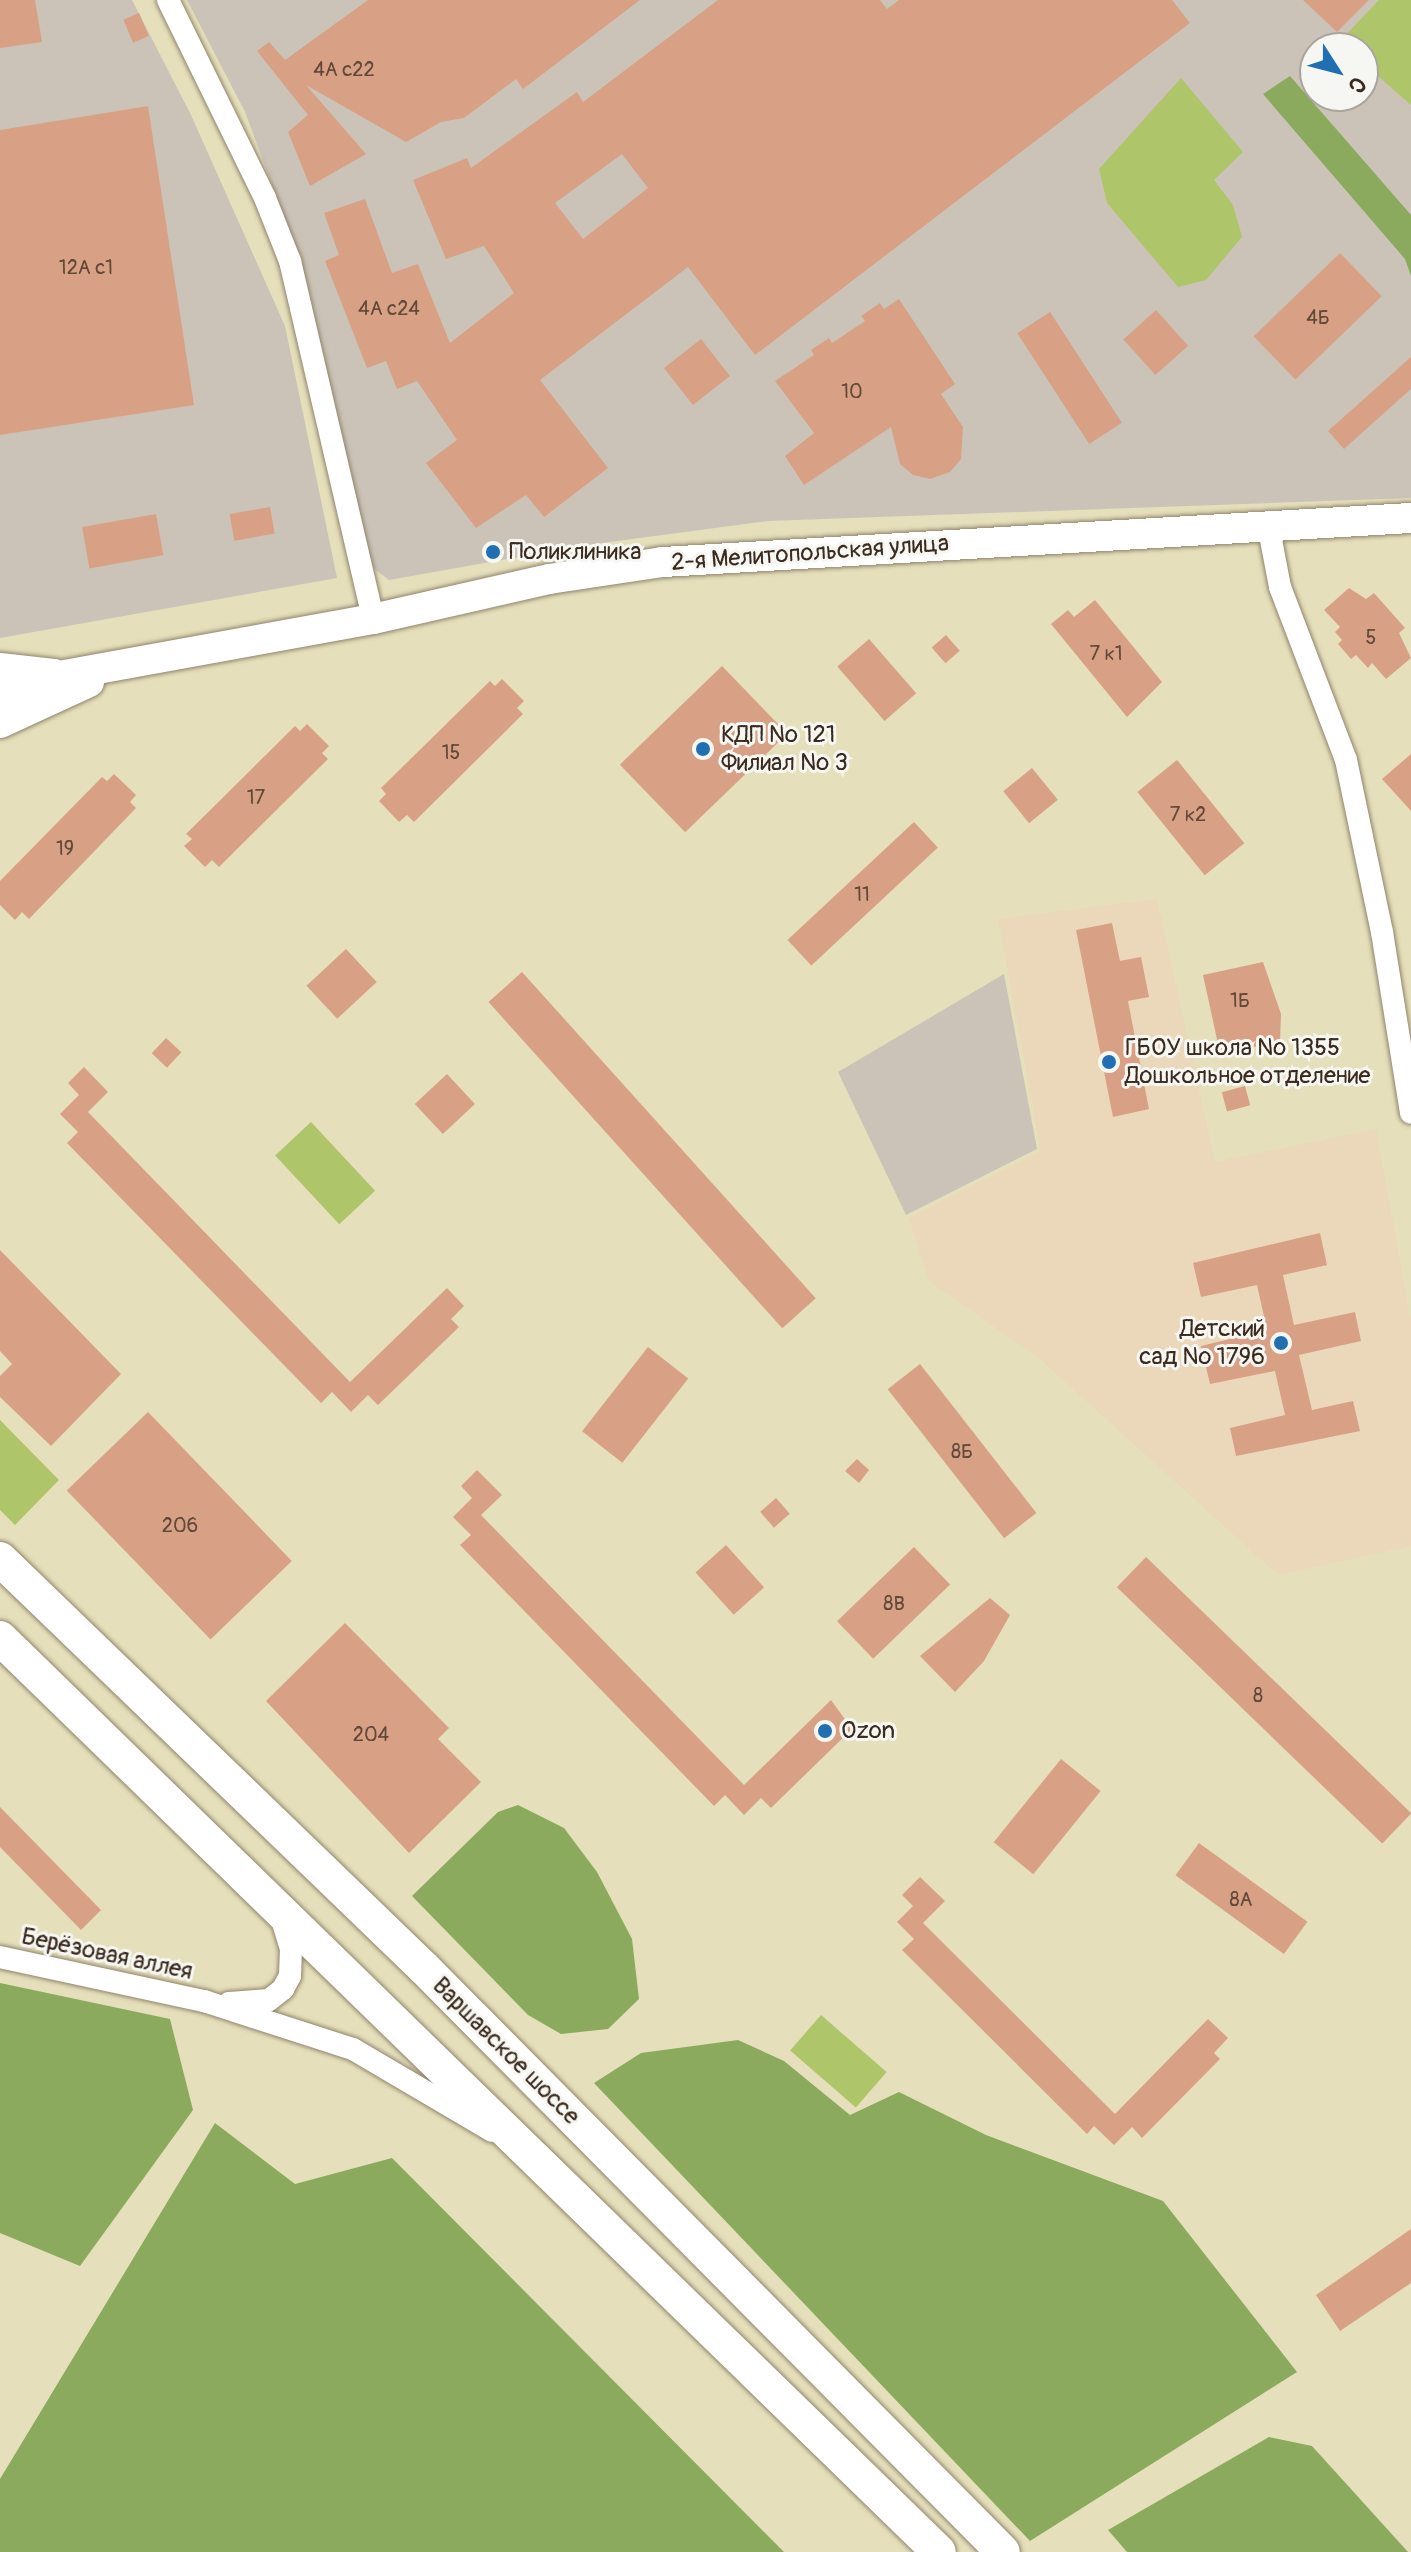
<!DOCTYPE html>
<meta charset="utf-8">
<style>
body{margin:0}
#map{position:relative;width:1411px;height:2552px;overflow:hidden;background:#e5dfbb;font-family:Pangolin,sans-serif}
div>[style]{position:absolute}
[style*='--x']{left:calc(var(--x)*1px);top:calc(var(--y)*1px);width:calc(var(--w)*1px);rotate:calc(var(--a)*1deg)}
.built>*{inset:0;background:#ebd8ba}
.industrial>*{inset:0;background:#cbc3b8}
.green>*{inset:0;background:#afc56a;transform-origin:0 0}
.forest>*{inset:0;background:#8baa5e}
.building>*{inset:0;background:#d8a185;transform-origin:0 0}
.roads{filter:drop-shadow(0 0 2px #90846c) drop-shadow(0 0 2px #90846c)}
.street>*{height:22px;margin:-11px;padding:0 11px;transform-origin:11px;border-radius:11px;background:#fff}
.secondary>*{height:30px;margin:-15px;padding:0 15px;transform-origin:15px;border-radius:15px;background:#fff}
.primary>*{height:34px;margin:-17px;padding:0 17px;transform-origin:17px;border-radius:17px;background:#fff}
.dots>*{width:22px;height:22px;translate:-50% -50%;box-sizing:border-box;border:4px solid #f6f6f2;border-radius:50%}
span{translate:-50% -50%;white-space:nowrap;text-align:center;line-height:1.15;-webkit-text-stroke:6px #f6f6f2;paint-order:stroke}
.number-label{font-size:20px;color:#624838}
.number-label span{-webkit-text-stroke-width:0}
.poi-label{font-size:24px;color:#3b2a1e}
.left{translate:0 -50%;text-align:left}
.right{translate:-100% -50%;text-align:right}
.street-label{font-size:24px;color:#3b2a1e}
.north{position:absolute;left:1299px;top:32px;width:80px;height:80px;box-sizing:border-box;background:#f6f6f2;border:2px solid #aba49d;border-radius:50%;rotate:126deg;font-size:22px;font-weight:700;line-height:32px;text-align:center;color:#3b2a1e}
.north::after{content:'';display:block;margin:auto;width:28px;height:36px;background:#1f6fb2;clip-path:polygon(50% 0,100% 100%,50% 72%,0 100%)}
</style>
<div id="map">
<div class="built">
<i style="clip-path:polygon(1157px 899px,1215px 1162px,1376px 1129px,1411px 1321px,1411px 1546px,1278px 1575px,1041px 1360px,929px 1281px,909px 1218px,1041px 1151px,998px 919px)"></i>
</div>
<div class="industrial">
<i style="clip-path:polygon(0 0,132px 0,191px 115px,285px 326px,337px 578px,0 638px)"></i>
<i style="clip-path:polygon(evenodd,187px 0,1411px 0,1411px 498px,768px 521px,587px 545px,389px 580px,373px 568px,298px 255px,245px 112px,187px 0,1315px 48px,1363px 48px,1363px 96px,1315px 96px,1315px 48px)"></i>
<i style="clip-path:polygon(1004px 974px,1037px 1149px,906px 1215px,838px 1072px)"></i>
</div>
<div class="green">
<i style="clip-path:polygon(1379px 0,1411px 0,1411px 105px,1363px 63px,1363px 48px,1346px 48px,1339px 42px)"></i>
<i style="clip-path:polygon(1181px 78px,1243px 152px,1214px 180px,1233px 205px,1242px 237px,1206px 280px,1178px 287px,1107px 203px,1099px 169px)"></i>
<i style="left:311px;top:1122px;width:94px;height:49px;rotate:47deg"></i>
<i style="clip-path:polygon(0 1420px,59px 1480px,15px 1525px,0 1510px)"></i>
<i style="left:821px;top:2015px;width:87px;height:47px;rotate:41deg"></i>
</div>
<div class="forest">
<i style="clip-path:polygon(1290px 76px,1411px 215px,1411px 276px,1405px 259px,1263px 94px)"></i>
<i style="clip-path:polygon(518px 1805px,564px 1828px,597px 1872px,632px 1939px,639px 1999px,608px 2029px,561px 2034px,528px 2015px,412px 1896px,498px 1812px)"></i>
<i style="clip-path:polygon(0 1983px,170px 2019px,193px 2110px,80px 2266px,0 2233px)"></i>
<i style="clip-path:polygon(738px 2040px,784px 2061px,850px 2115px,899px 2092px,986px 2135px,1163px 2201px,1297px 2372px,1030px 2541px,594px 2083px,641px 2053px)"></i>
<i style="clip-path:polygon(215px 2123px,295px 2184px,392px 2158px,784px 2552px,0 2552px,0 2479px)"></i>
<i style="clip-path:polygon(1269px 2437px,1312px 2446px,1408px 2552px,1127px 2552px,1108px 2530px)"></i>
</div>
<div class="building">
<i style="clip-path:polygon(0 0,35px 0,42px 42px,0 48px)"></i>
<i style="clip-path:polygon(368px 0,640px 0,523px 89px,516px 79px,464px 118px,441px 122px,406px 142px,306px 85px,366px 154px,310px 186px,288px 132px,308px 115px,257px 51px,269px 42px,285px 60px)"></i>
<i style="clip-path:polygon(evenodd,718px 0,880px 0,887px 9px,899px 0,1172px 0,1190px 23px,755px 355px,688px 267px,540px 380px,608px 468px,544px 517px,526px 495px,476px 528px,426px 463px,457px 440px,417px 381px,397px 389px,386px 361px,367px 368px,325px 261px,339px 255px,324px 213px,365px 199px,392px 273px,418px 264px,450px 343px,514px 293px,484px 246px,446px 259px,413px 180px,467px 158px,471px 168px,577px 92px,583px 102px,718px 0,622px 154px,648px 188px,583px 239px,555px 203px,622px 154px)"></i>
<i style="clip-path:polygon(1303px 0,1369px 0,1337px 32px)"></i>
<i style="left:139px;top:13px;width:25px;height:17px;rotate:67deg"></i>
<i style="clip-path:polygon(148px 106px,194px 405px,0 435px,0 130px)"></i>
<i style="left:1340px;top:253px;width:60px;height:120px;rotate:46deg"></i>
<i style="clip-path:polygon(899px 299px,955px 384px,941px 394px,963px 427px,961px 459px,950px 472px,930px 479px,913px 475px,900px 464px,891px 427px,804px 485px,785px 456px,814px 433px,775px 381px,814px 355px,811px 350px,829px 338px,832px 343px,865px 321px,861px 316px,880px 303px,884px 309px)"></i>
<i style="left:1156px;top:310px;width:48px;height:44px;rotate:48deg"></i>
<i style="left:1050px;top:312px;width:132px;height:39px;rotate:57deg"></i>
<i style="left:701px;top:339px;width:47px;height:47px;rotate:52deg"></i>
<i style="clip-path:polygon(1411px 357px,1411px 389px,1344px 449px,1328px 431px)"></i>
<i style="left:270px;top:507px;width:27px;height:41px;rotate:80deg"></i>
<i style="left:156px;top:514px;width:42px;height:75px;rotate:80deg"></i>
<i style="clip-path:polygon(1349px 588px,1366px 599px,1374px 593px,1405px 628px,1399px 633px,1411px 658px,1386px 679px,1372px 663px,1368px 668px,1356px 655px,1351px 659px,1338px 644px,1342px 640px,1335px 632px,1340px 627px,1324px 610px)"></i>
<i style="clip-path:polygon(1095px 600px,1162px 682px,1127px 717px,1051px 624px,1068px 610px,1074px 617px)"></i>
<i style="left:946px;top:635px;width:21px;height:19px;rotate:49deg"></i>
<i style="left:869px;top:639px;width:72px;height:42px;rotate:49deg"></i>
<i style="left:722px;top:666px;width:94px;height:142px;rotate:46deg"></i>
<i style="clip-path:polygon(502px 679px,524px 701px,517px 708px,523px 714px,414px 822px,407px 815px,399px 822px,379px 801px,386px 794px,381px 788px,490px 681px,495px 686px)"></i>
<i style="clip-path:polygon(307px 724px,329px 746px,322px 753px,328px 759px,219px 867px,212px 860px,205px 867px,184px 846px,192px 839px,186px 834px,295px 726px,300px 731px)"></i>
<i style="clip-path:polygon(1411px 754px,1411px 811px,1382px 779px)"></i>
<i style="left:1177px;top:760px;width:107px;height:51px;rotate:51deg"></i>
<i style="left:1032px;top:768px;width:41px;height:37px;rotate:51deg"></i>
<i style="clip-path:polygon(114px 774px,136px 795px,130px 802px,136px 808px,29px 919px,22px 912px,15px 920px,0 905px,0 881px,102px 777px,107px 781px)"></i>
<i style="left:914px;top:822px;width:35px;height:173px;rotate:47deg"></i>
<i style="clip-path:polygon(1112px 923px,1120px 961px,1141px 957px,1149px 997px,1128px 1001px,1149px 1109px,1113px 1117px,1076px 930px)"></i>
<i style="left:346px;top:949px;width:45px;height:54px;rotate:47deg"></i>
<i style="clip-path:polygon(1263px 962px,1281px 1014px,1280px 1042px,1220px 1053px,1203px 975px)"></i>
<i style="left:522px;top:972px;width:439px;height:45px;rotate:48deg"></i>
<i style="left:166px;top:1038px;width:21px;height:21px;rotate:43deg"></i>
<i style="clip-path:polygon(84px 1067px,108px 1092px,88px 1112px,350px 1382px,447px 1288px,464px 1306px,451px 1319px,459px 1327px,378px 1405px,368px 1395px,351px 1412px,332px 1392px,321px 1403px,67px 1143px,78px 1132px,60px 1114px,79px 1095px,68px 1083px)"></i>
<i style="left:447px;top:1074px;width:41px;height:44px;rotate:47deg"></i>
<i style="left:1245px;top:1086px;width:20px;height:24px;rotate:75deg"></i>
<i style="clip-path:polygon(1320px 1233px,1327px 1265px,1283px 1275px,1294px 1325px,1355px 1312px,1361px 1341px,1299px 1355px,1312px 1410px,1353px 1401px,1360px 1431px,1236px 1456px,1230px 1428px,1285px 1415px,1275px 1371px,1210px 1384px,1201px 1346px,1267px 1330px,1257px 1285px,1201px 1297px,1193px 1263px)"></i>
<i style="clip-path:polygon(0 1250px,121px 1374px,51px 1446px,0 1397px,0 1376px,12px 1364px,0 1351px)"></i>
<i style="left:648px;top:1347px;width:51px;height:107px;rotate:38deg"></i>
<i style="left:920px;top:1364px;width:189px;height:41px;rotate:52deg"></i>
<i style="left:148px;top:1412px;width:207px;height:113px;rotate:46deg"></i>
<i style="clip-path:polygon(857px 1459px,869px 1470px,859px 1483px,845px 1471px)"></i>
<i style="clip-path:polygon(477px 1470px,502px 1495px,481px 1515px,744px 1785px,831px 1700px,852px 1729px,771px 1808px,761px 1798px,744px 1815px,725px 1795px,714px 1806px,460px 1545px,471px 1535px,453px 1517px,472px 1498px,461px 1486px)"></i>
<i style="left:776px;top:1498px;width:21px;height:21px;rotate:49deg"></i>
<i style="left:726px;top:1545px;width:57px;height:41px;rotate:48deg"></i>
<i style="left:914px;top:1547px;width:52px;height:107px;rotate:46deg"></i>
<i style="left:1146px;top:1557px;width:369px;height:42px;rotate:44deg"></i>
<i style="clip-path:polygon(990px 1598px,1010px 1615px,984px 1661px,955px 1692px,920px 1656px)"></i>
<i style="clip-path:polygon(345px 1623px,449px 1728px,438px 1739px,481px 1782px,409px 1853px,266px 1701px)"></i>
<i style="left:1061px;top:1759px;width:51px;height:107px;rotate:39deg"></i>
<i style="clip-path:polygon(0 1807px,101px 1910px,81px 1930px,0 1847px)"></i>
<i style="left:1199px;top:1843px;width:134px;height:40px;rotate:36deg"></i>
<i style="clip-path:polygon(920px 1877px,945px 1901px,923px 1923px,1115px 2114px,1208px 2019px,1228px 2038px,1214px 2053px,1220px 2059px,1142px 2138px,1132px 2127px,1114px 2145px,1094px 2126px,1087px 2134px,902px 1950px,914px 1939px,897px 1922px,913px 1906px,902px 1895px)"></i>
<i style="clip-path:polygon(1411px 2229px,1411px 2283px,1340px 2331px,1316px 2295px)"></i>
</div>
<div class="roads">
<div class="street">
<i style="--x:168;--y:0;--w:220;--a:63.9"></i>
<i style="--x:265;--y:198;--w:68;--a:68.4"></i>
<i style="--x:290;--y:261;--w:367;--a:76.9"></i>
<i style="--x:1268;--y:524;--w:64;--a:79.2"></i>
<i style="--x:1280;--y:587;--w:185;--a:69.1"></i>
<i style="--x:1346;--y:760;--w:176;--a:78.2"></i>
<i style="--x:1382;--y:932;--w:183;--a:80.9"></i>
<i style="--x:0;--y:1957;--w:209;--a:12.2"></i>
<i style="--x:204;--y:2001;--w:157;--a:17.9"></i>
<i style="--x:353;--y:2049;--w:161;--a:30.5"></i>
<i style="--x:229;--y:2003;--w:40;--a:-4.3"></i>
<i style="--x:269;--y:2000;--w:18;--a:-38"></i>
<i style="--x:283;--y:1989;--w:15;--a:-62"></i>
<i style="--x:290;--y:1976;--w:27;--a:-88"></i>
<i style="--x:291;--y:1949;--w:34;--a:-107"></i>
</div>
<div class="secondary">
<i style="--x:0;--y:668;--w:54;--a:6.3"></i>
<i style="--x:0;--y:696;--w:62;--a:-18.7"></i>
<i style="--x:59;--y:676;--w:319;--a:-10.3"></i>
<i style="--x:373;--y:619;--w:180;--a:-12.8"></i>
<i style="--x:549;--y:579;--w:115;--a:-8.5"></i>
<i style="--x:663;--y:562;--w:749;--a:-3.37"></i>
<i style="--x:0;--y:723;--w:98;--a:-24.7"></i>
</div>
<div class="primary">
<i style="--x:0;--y:1559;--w:589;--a:43.97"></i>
<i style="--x:424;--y:1968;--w:822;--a:45.25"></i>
<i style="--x:0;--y:1638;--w:1310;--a:44.23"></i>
</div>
</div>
<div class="dots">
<i style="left:493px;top:552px;background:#1f6fb2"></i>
<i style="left:703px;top:749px;background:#1f6fb2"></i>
<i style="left:1109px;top:1062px;background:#1f6fb2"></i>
<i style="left:1281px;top:1343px;background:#1f6fb2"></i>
<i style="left:825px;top:1731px;background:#1f6fb2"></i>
</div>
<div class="number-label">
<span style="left:344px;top:69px">4А с22</span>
<span style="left:86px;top:267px">12А с1</span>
<span style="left:389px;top:308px">4А с24</span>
<span style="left:1318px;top:317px">4Б</span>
<span style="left:852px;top:391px">10</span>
<span style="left:1371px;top:637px">5</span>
<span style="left:1106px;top:653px">7 к1</span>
<span style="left:451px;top:752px">15</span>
<span style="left:256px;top:797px">17</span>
<span style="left:1188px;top:814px">7 к2</span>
<span style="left:65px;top:848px">19</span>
<span style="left:862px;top:894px">11</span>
<span style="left:1240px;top:1000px">1Б</span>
<span style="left:962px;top:1451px">8Б</span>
<span style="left:180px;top:1525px">206</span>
<span style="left:894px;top:1603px">8В</span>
<span style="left:1258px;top:1695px">8</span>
<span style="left:371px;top:1734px">204</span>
<span style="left:1241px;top:1899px">8А</span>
</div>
<div class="poi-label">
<span class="left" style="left:509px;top:552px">Поликлиника</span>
<span class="left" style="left:721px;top:749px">КДП № 121<br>Филиал № 3</span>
<span class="left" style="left:1125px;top:1062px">ГБОУ школа № 1355<br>Дошкольное отделение</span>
<span class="right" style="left:1265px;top:1343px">Детский<br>сад № 1796</span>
<span class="left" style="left:841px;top:1731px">Ozon</span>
</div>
<div class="street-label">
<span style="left:810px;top:553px;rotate:-4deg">2-я Мелитопольская улица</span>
<span style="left:107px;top:1954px;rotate:12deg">Берёзовая аллея</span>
<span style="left:506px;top:2051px;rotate:45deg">Варшавское шоссе</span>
</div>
<div class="north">С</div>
</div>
